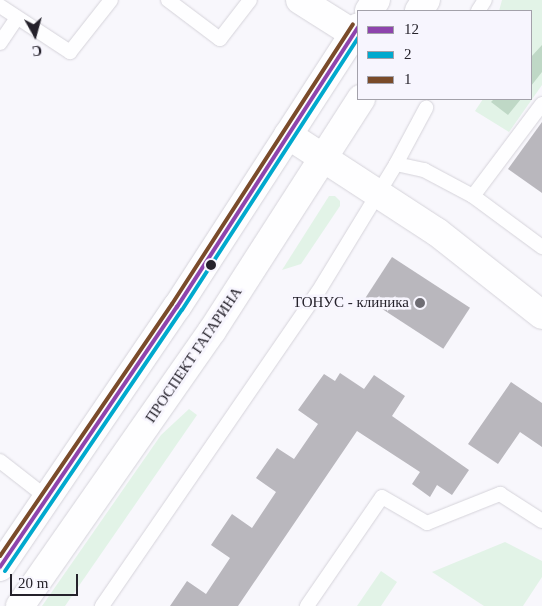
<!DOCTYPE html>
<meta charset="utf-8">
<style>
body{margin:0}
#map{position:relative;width:542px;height:606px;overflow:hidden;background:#f8f7fc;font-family:"Times New Roman",serif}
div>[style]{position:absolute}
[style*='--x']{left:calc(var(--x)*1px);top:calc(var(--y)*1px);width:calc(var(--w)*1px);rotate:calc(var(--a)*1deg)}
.green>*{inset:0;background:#e2f3e7}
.forest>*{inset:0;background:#bfd8c6}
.building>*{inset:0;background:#b9b7bd;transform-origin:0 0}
.roads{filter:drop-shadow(0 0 1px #d5d3da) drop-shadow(0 0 1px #d5d3da)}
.lane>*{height:14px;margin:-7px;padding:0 7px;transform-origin:7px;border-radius:7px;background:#fefeff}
.street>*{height:28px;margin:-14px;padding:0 14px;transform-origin:14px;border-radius:14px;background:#fefeff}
.primary>*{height:28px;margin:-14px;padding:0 14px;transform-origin:14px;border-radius:14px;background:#fefeff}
.bus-1>*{height:4px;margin:-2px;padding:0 2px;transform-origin:2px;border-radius:2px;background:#8e44ad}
.bus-2>*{height:4px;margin:-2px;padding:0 2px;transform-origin:2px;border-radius:2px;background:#00a9ce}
.bus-3>*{height:4px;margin:-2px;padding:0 2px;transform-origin:2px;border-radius:2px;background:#7a4b2a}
.dots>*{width:14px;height:14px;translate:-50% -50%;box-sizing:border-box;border:2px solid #f7f5fe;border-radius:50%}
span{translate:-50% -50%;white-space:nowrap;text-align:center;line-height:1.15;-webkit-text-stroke:5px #f7f5fe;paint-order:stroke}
.poi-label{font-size:15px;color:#25222b}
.right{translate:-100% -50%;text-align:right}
.street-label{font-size:15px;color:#25222b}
.legend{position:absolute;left:357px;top:10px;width:175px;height:90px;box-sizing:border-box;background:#f7f5fe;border:1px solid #a3a1aa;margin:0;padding:6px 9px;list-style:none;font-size:15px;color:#25222b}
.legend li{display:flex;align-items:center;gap:10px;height:25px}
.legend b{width:25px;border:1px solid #a3a1aa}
.north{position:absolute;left:10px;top:10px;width:50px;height:50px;-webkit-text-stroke:4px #f7f5fe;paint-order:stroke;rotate:173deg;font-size:14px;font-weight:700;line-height:20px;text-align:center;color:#25222b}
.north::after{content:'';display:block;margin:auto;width:18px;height:22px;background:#25222b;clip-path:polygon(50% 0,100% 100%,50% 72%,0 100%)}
.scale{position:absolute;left:10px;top:574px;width:68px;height:22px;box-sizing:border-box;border:2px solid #25222b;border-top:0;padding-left:6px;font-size:15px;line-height:18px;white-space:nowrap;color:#25222b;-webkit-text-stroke:4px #f7f5fe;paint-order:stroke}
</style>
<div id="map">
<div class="green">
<i style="clip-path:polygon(502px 0,542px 0,542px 85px,509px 132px,475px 111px,483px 99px,531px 99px,531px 11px,499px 11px)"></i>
<i style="clip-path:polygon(329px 196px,335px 196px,340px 201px,340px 206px,301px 264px,282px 270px)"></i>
<i style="clip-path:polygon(189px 409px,197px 415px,65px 606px,42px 606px,161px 435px)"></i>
<i style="clip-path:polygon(505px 542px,542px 561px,542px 577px,523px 606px,484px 606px,432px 572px)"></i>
<i style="clip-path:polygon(381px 571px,397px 582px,381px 606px,357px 606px)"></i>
</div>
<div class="forest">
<i style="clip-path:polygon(542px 45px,542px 72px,531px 86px,531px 57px)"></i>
<i style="clip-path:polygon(494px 99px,521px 99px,508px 115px,491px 102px)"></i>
</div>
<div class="building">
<i style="clip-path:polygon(542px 122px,542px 193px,508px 169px)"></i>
<i style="left:392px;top:257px;width:93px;height:49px;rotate:33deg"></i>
<i style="clip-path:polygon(340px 373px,364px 389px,374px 375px,405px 396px,392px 416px,469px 470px,452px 495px,437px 485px,430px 497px,412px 484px,420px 472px,357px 431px,238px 606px,170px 606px,187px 581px,206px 594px,230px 558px,211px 545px,232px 514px,252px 528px,276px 492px,256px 478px,277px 448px,294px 459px,318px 424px,298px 410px,324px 374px,335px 381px)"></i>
<i style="clip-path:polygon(511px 382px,542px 403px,542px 447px,520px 432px,498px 464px,468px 444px)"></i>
</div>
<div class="roads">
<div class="lane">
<i style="--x:168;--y:0;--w:65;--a:36.9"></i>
<i style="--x:220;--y:39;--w:49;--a:-52.4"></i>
<i style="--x:0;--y:6;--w:84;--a:33.3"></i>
<i style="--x:70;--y:52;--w:66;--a:-51.7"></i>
<i style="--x:478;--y:11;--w:13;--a:-58"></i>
<i style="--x:0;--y:43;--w:30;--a:-56"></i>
<i style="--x:396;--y:164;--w:64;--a:-61.8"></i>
<i style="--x:473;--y:196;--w:115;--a:-53.1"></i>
<i style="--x:0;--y:461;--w:58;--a:38"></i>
<i style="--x:102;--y:606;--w:381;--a:-55.5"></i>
<i style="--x:318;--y:292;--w:150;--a:-58.6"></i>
<i style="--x:396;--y:164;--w:29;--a:12"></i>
<i style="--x:424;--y:170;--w:55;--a:28"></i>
<i style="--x:473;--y:196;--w:86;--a:36.5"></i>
<i style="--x:307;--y:606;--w:132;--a:-55.5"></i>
<i style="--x:382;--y:497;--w:52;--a:30"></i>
<i style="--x:427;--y:523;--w:79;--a:-21.7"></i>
<i style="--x:500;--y:494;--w:50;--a:32.7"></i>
</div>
<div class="street">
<i style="--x:300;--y:0;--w:64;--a:32.2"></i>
<i style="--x:288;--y:135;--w:178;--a:33.1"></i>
<i style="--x:437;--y:232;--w:134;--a:38.3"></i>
</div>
<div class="primary">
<i style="--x:369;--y:11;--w:13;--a:-58"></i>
<i style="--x:419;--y:11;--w:13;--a:-58"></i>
<i style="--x:0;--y:567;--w:315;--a:-55.8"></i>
<i style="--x:177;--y:307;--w:333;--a:-57.1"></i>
<i style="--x:20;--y:606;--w:335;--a:-55.1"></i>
<i style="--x:212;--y:331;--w:276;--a:-57.3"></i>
</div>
</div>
<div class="bus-1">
<i style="--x:0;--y:567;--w:315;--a:-55.8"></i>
<i style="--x:177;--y:307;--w:333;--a:-57.1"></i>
</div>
<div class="bus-2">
<i style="--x:5;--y:571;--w:315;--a:-55.9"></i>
<i style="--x:182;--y:310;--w:324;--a:-57.1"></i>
</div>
<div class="bus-3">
<i style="--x:0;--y:556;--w:305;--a:-55.7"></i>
<i style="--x:172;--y:304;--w:333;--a:-57.1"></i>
</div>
<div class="dots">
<i style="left:211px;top:265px;background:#25222b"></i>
<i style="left:420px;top:303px;background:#6f6d74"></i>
</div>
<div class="poi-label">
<span class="right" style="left:409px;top:303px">ТОНУС - клиника</span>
</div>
<div class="street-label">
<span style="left:194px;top:355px;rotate:-56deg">ПРОСПЕКТ ГАГАРИНА</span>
</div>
<ul class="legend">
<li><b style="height:6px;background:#8e44ad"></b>12</li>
<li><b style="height:6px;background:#00a9ce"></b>2</li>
<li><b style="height:6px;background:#7a4b2a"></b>1</li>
</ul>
<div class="north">С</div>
<div class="scale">20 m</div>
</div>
